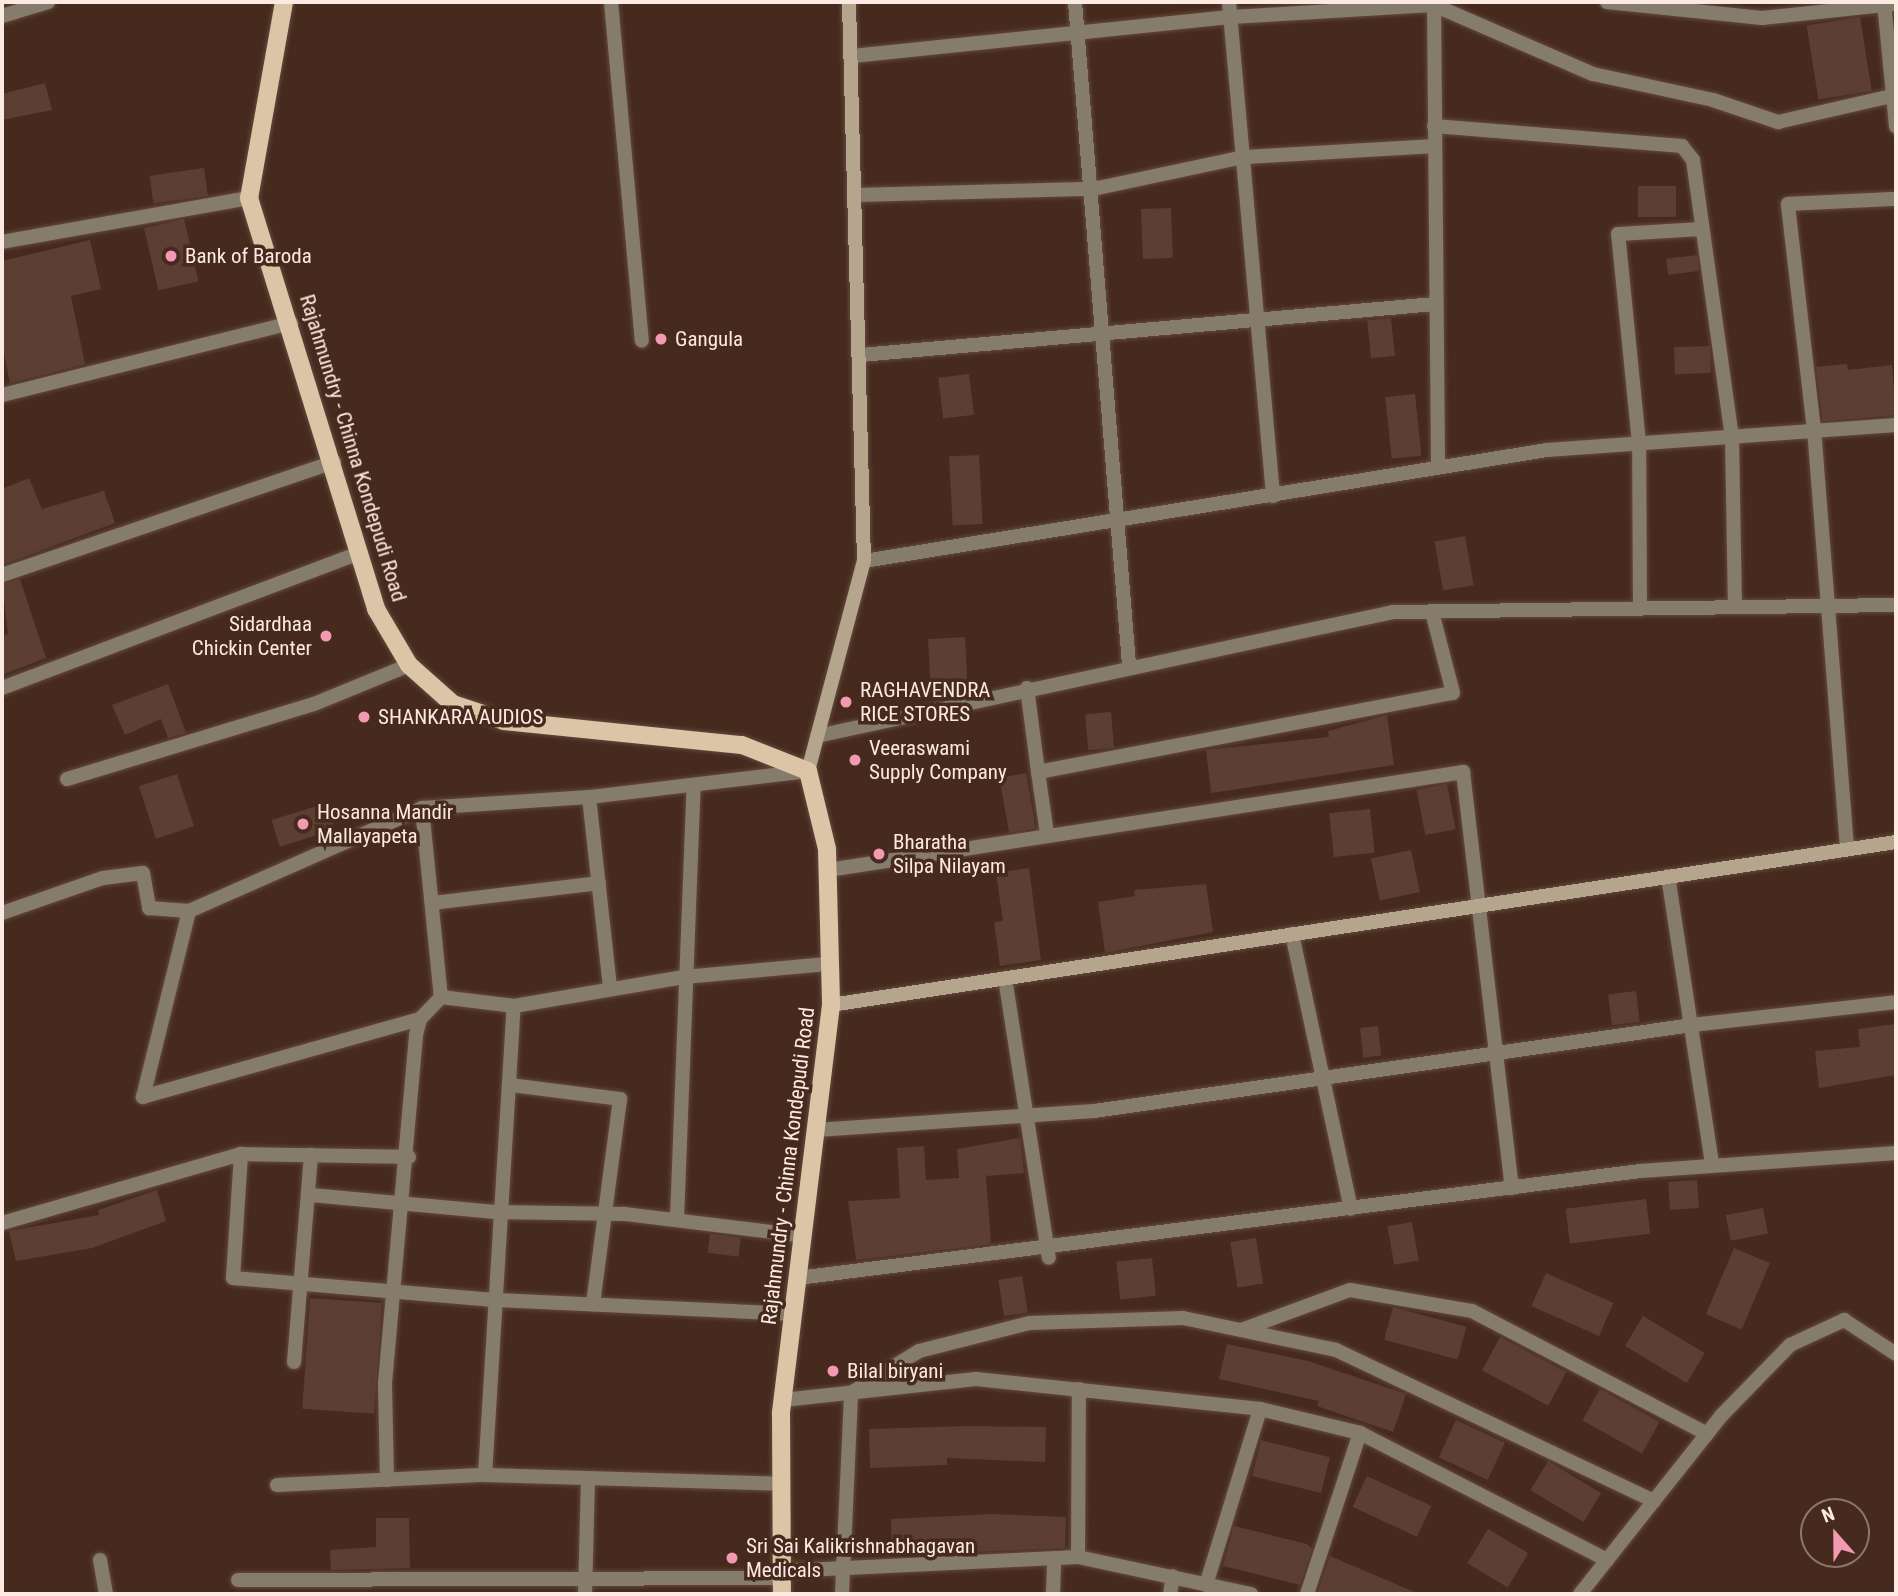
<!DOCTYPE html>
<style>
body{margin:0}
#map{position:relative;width:1898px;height:1596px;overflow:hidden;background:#462a1e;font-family:"Roboto Condensed",sans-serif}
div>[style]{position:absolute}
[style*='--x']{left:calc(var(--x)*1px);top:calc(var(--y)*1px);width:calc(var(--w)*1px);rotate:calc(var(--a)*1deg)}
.building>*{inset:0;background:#5c3e32;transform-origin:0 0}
.roads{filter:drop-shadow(0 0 2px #63493d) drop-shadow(0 0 2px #63493d)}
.street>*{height:14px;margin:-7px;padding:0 7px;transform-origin:7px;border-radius:7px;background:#867c6c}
.secondary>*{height:14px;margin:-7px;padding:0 7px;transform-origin:7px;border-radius:7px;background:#b6a58d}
.primary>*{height:18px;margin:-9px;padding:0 9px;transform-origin:9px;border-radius:9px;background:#dbc5a6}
.dots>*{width:19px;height:19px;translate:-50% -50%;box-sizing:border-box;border:4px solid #462a1e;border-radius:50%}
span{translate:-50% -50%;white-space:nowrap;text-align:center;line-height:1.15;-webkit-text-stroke:7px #462a1e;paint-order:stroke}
.poi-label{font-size:21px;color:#fce9e1}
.left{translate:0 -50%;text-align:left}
.right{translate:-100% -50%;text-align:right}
.street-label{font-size:21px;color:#fce9e1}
.frame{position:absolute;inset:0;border:4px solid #fce9e1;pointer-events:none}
.north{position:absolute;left:1800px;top:1498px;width:70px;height:70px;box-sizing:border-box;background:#462a1e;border:2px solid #8f766c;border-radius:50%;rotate:339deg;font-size:19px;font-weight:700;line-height:28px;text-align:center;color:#fce9e1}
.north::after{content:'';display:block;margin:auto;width:24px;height:32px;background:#f19ab1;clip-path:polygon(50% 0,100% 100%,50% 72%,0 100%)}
</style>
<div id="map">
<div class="building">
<i style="left:1860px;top:17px;width:75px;height:54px;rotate:81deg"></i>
<i style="clip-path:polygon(45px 83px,52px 110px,2px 120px,2px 94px)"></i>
<i style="left:204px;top:168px;width:28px;height:55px;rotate:82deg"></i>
<i style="left:1676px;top:186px;width:31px;height:38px;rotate:90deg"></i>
<i style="left:1171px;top:208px;width:50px;height:30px;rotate:88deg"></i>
<i style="left:184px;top:219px;width:64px;height:41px;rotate:77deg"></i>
<i style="clip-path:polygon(90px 240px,101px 289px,71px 296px,85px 364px,10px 383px,2px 344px,2px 261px)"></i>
<i style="left:1697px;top:255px;width:16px;height:31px;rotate:83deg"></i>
<i style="left:1391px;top:318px;width:38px;height:24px;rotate:84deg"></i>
<i style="left:1710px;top:346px;width:27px;height:36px;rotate:88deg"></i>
<i style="clip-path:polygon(1847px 364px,1848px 370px,1892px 365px,1896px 415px,1823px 421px,1816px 367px)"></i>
<i style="left:969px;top:374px;width:41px;height:31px;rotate:83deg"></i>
<i style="left:1415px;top:394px;width:62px;height:30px;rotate:84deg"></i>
<i style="left:979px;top:455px;width:69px;height:30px;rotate:87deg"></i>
<i style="clip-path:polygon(29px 478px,42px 509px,104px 491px,115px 523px,2px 565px,2px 489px)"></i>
<i style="left:1465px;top:536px;width:50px;height:31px;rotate:80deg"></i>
<i style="clip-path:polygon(20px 579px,46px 658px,2px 675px,2px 636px,8px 634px,2px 584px)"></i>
<i style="left:965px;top:637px;width:54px;height:37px;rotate:87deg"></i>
<i style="clip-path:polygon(168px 684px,186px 733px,168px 738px,161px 719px,125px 735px,112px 705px)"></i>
<i style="left:1111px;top:712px;width:36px;height:26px;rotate:85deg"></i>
<i style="clip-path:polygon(1387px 715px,1394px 765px,1211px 793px,1206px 750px,1329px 737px,1328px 731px)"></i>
<i style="left:1026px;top:773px;width:56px;height:27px;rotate:80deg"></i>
<i style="left:177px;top:774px;width:55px;height:40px;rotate:72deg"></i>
<i style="left:1447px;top:784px;width:46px;height:31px;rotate:79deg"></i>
<i style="left:327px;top:803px;width:28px;height:58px;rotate:73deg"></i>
<i style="left:1370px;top:809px;width:44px;height:41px;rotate:84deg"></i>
<i style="left:1411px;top:850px;width:43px;height:41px;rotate:78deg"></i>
<i style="clip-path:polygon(1029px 868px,1041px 960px,1000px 966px,994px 922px,1003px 921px,996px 873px)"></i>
<i style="clip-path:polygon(1206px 884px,1213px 932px,1105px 953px,1098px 902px,1135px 896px,1134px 890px)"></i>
<i style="left:1636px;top:991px;width:31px;height:28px;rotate:83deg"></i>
<i style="clip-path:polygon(1896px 1024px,1896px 1075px,1819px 1088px,1815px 1051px,1860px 1047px,1858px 1029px)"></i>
<i style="left:1378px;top:1026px;width:30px;height:18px;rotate:84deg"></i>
<i style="clip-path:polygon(1020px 1138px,1024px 1173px,986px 1176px,991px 1244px,856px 1260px,848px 1201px,900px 1198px,897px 1148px,924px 1146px,926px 1180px,959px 1178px,957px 1149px)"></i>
<i style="left:1697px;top:1180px;width:28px;height:29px;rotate:86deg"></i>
<i style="clip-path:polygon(157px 1190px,166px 1221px,92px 1248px,16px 1261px,9px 1231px,99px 1215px,98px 1210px)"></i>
<i style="left:1646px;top:1199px;width:35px;height:81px;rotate:83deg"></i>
<i style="left:1763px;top:1208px;width:26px;height:38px;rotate:79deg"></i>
<i style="left:1412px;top:1222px;width:39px;height:25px;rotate:80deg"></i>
<i style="left:710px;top:1234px;width:31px;height:19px;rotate:7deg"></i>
<i style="left:1256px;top:1238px;width:46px;height:26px;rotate:81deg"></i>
<i style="left:1734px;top:1248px;width:39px;height:72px;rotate:23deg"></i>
<i style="left:1152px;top:1258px;width:38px;height:36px;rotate:84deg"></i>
<i style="left:1546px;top:1273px;width:74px;height:36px;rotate:24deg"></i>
<i style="left:1022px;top:1276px;width:37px;height:24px;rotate:81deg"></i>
<i style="left:310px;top:1298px;width:72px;height:111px;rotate:4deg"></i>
<i style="left:1393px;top:1307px;width:76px;height:34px;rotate:15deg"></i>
<i style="left:1643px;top:1316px;width:72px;height:35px;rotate:31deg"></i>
<i style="left:1500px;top:1337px;width:75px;height:38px;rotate:28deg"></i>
<i style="clip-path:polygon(1227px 1344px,1308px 1361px,1406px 1394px,1393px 1432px,1317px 1406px,1319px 1401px,1219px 1379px)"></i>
<i style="left:1600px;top:1389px;width:68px;height:36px;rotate:29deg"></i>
<i style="left:1456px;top:1420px;width:54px;height:41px;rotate:25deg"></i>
<i style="clip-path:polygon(968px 1426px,1046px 1427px,1045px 1462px,947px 1458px,947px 1465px,870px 1468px,869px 1429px)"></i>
<i style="left:1261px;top:1440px;width:71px;height:37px;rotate:14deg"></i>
<i style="left:1548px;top:1461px;width:62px;height:34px;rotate:31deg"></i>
<i style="left:1367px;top:1476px;width:71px;height:34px;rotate:25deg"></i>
<i style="clip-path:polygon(992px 1514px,1066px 1517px,1065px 1548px,892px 1555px,891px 1519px)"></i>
<i style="clip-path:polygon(376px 1518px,409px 1518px,410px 1568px,331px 1570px,330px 1550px,376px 1547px)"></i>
<i style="clip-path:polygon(1234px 1526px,1307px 1544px,1312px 1549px,1300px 1585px,1223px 1566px)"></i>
<i style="left:1488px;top:1529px;width:47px;height:40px;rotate:31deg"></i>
<i style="clip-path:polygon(1330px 1556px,1419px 1594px,1317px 1594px)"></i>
</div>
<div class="roads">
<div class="street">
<i style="--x:611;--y:2;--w:340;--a:84.8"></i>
<i style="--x:1075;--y:2;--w:665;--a:85.34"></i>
<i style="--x:1229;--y:2;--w:496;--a:84.9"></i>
<i style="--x:1434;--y:2;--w:465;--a:89.5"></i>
<i style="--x:1607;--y:2;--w:156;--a:5.9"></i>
<i style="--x:1762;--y:18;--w:135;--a:-6"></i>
<i style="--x:1884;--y:2;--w:125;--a:84.5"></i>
<i style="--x:2;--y:16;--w:48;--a:-16.9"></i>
<i style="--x:852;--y:56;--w:380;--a:-5.9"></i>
<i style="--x:1230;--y:17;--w:204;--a:-3.4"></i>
<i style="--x:1434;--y:5;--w:173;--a:23.5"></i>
<i style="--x:1593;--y:74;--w:123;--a:12.2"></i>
<i style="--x:1713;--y:100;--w:69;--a:18.7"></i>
<i style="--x:1778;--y:122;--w:121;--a:-12.9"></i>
<i style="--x:1434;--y:126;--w:249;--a:4.6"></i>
<i style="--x:1682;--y:146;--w:18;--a:52"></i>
<i style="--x:1693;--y:160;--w:280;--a:82"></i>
<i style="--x:1732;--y:437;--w:168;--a:89"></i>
<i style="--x:856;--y:195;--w:237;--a:-1.5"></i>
<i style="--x:1093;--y:189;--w:154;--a:-12"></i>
<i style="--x:1244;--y:157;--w:189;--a:-3.3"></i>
<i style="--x:2;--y:242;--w:251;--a:-10.1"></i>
<i style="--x:861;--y:355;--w:576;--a:-5.08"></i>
<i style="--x:2;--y:395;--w:298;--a:-14"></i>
<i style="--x:864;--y:561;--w:692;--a:-9.23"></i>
<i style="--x:1547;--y:450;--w:350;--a:-4.1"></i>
<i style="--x:2;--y:575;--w:351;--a:-18.8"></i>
<i style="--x:1640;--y:609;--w:166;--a:-90.3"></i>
<i style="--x:1639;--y:443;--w:210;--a:-95.7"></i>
<i style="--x:1618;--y:234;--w:84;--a:-3.4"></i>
<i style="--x:2;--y:688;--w:383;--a:-20.7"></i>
<i style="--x:1027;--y:688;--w:85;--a:82.5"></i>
<i style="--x:1038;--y:772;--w:422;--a:-10.8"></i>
<i style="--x:1453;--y:693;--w:84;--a:-104.5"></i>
<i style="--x:817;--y:736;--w:589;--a:-12.15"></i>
<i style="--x:1393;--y:612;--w:503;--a:-0.8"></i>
<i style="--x:808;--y:771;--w:221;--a:173.2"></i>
<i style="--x:589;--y:797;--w:167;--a:176.2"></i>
<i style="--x:422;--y:808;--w:190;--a:84.3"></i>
<i style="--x:441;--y:997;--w:74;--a:7"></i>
<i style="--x:514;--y:1006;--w:172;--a:-9.7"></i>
<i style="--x:684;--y:977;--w:144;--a:-5.2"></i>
<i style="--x:1038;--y:772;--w:63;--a:81.7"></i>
<i style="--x:67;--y:779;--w:258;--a:-16.9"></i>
<i style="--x:314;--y:704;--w:103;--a:-22.3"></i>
<i style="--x:589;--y:797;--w:192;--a:83.7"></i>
<i style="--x:1847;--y:848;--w:419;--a:-94.5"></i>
<i style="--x:1814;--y:430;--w:227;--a:-96.6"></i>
<i style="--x:1788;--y:204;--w:108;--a:-2.7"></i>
<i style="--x:828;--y:870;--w:643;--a:-8.77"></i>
<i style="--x:1463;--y:772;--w:419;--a:83.3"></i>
<i style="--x:1668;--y:876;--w:291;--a:81.3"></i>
<i style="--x:432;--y:903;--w:168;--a:-6.8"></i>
<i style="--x:2;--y:913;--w:107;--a:-19.1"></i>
<i style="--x:103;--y:878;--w:40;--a:-7.1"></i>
<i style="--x:143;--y:873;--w:36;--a:80"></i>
<i style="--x:149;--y:908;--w:40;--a:4.3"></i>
<i style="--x:1292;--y:934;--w:281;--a:77.9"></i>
<i style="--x:1005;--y:978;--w:283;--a:81.1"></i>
<i style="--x:420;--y:1019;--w:288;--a:164.3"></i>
<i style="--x:143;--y:1097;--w:192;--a:-76.1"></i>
<i style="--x:189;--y:911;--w:255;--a:-23.8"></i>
<i style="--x:511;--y:1085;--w:110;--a:7.3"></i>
<i style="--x:620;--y:1099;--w:207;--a:97.5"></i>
<i style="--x:816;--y:1130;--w:279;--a:-3.9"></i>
<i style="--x:1094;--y:1111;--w:604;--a:-8.18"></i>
<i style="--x:1692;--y:1025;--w:205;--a:-6.4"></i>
<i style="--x:241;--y:1154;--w:124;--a:93.7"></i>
<i style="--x:233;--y:1278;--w:265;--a:4.8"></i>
<i style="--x:497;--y:1300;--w:297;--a:2.7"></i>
<i style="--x:311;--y:1195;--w:185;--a:5.3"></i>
<i style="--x:495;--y:1212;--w:130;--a:0.9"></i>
<i style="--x:625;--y:1214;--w:179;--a:7"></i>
<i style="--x:677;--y:1219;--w:434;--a:-87.8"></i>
<i style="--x:2;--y:1223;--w:249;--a:-16.1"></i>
<i style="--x:241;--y:1154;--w:168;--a:1"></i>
<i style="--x:798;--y:1278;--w:849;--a:-7.24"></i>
<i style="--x:1640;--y:1171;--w:257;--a:-4"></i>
<i style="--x:1241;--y:1330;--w:116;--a:-20.2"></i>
<i style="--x:1350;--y:1290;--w:124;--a:9.8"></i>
<i style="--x:1472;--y:1311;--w:265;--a:27.6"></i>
<i style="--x:294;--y:1362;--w:208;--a:-85.3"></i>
<i style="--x:783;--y:1400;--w:194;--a:-6.2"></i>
<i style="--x:976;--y:1379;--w:286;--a:6"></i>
<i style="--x:1260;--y:1409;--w:103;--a:13.5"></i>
<i style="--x:1360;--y:1433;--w:278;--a:27.2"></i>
<i style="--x:485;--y:1475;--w:470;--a:-86.5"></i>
<i style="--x:387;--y:1480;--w:97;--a:-91.2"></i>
<i style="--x:385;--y:1383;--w:349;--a:-84.9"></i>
<i style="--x:416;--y:1035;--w:16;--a:-76"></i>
<i style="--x:420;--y:1019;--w:30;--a:-46"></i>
<i style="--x:277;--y:1485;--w:208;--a:-2.8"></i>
<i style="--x:485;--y:1475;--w:297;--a:1.7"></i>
<i style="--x:1078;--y:1557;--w:168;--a:-89.7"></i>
<i style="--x:100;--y:1560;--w:35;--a:80"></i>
<i style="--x:783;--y:1571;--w:295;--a:-2.7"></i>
<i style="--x:1078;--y:1557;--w:177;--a:12.1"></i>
<i style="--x:238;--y:1580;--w:544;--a:-0.21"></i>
<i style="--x:1206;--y:1585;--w:184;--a:-72.9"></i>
<i style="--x:585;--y:1594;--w:116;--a:-88.5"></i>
<i style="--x:842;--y:1594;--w:201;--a:-87.4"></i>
<i style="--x:851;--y:1393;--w:80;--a:-31.7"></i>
<i style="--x:919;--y:1351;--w:114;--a:-14.2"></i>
<i style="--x:1030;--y:1323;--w:153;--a:-1.9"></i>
<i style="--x:1183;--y:1318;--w:156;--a:11.8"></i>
<i style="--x:1336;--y:1350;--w:352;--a:25.4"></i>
<i style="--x:1053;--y:1594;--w:36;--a:-88"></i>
<i style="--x:1170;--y:1594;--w:18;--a:-81"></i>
<i style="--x:1307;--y:1594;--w:169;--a:-71.8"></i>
<i style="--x:1580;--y:1594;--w:227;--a:-51.6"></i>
<i style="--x:1721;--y:1416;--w:99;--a:-45.8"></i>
<i style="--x:1790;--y:1345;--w:60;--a:-24.8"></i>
<i style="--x:1844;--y:1320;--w:62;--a:33.2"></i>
</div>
<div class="secondary">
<i style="--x:808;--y:771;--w:217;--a:-75.1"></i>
<i style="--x:864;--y:561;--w:559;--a:-91.54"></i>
<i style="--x:831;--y:1005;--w:1077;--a:-8.7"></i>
</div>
<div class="primary">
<i style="--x:284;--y:2;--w:199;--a:100.1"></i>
<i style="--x:249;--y:198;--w:430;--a:72.8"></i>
<i style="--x:376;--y:609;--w:65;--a:59.5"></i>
<i style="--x:409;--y:665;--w:59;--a:41.6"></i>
<i style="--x:453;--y:704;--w:54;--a:18.4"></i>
<i style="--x:504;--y:721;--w:239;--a:5.8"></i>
<i style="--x:742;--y:745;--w:71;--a:21.5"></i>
<i style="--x:808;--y:771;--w:80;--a:76.3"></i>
<i style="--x:827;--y:849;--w:156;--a:88.5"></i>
<i style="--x:831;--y:1005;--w:411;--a:97"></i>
<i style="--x:781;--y:1413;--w:181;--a:89.7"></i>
</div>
</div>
<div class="dots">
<i style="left:171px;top:256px;background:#f19ab1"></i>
<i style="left:661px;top:339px;background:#f19ab1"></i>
<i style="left:326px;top:636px;background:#f19ab1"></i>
<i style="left:846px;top:702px;background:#f19ab1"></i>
<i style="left:364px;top:717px;background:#f19ab1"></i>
<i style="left:855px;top:760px;background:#f19ab1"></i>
<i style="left:303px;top:824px;background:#f19ab1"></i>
<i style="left:879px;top:854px;background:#f19ab1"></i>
<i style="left:833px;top:1371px;background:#f19ab1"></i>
<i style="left:732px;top:1558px;background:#f19ab1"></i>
</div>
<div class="poi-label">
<span class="left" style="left:185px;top:256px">Bank of Baroda</span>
<span class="left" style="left:675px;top:339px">Gangula</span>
<span class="right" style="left:312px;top:636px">Sidardhaa<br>Chickin Center</span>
<span class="left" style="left:860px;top:702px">RAGHAVENDRA<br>RICE STORES</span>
<span class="left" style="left:378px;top:717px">SHANKARA AUDIOS</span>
<span class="left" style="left:869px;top:760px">Veeraswami<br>Supply Company</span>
<span class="left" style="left:317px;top:824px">Hosanna Mandir<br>Mallayapeta</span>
<span class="left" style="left:893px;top:854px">Bharatha<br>Silpa Nilayam</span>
<span class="left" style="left:847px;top:1371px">Bilal biryani</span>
<span class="left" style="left:746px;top:1558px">Sri Sai Kalikrishnabhagavan<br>Medicals</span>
</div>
<div class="street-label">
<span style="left:353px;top:448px;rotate:73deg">Rajahmundry - Chinna Kondepudi Road</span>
<span style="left:788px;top:1166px;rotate:-83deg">Rajahmundry - Chinna Kondepudi Road</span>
</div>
<div class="frame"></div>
<div class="north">N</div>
</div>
